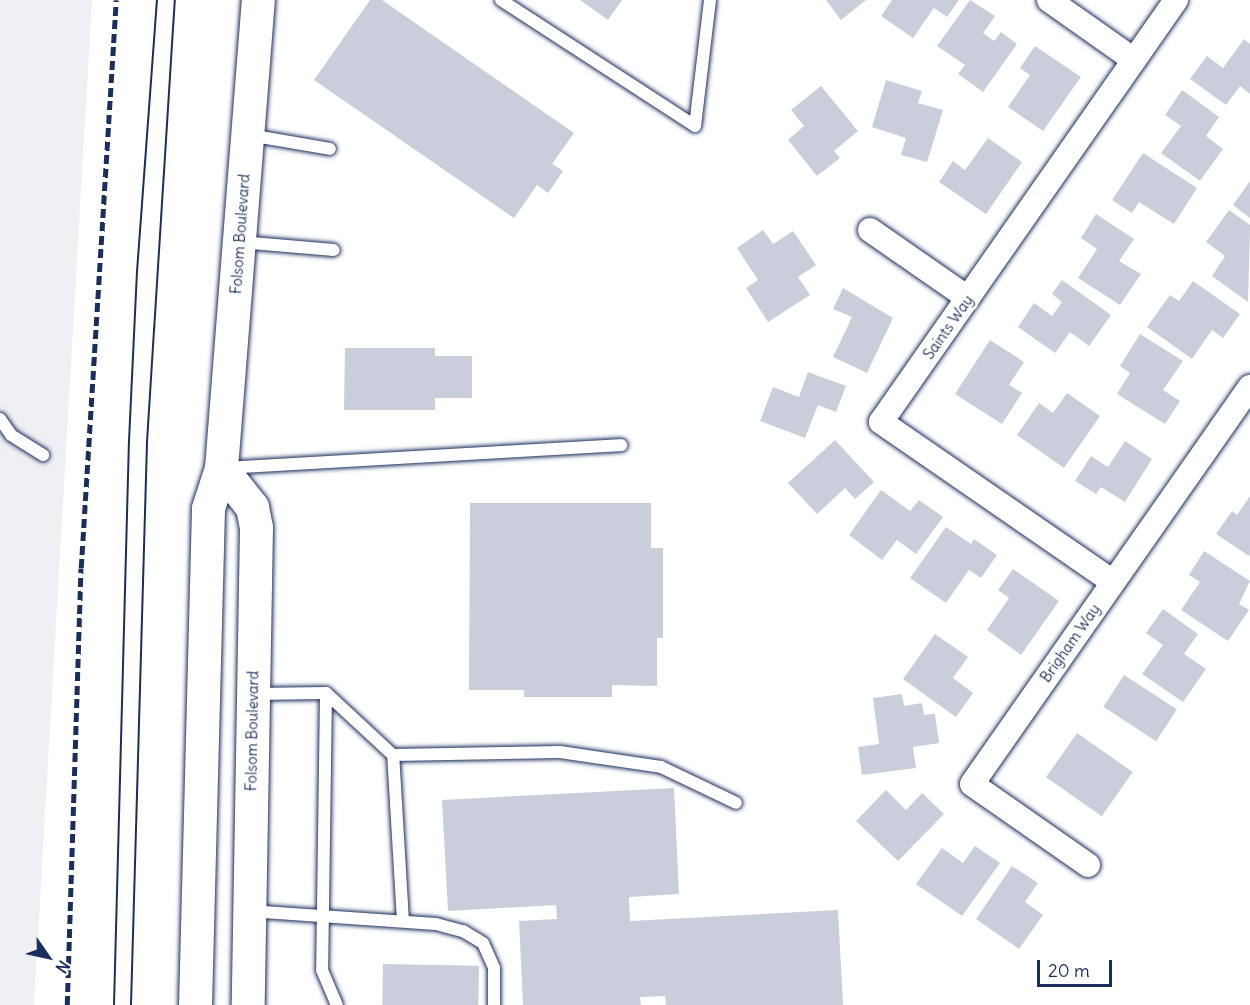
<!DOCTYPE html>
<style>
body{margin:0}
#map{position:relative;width:1250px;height:1005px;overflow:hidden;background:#fff;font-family:Delius,sans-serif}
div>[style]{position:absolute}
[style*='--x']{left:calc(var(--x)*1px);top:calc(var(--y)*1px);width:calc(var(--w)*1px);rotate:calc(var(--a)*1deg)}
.built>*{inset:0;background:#eff0f4}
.building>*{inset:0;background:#caceda;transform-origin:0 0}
.roads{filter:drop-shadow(0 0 2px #1b2f5e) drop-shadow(0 0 2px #1b2f5e)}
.lane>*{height:12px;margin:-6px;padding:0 6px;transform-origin:6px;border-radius:6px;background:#fff}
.street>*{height:24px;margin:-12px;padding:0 12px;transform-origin:12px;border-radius:12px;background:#fff}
.primary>*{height:33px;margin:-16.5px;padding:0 16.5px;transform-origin:16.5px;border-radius:16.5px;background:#fff}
.tram>*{height:1.5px;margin:-0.75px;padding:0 0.75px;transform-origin:0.75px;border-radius:0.75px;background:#1b2f5e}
.rail>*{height:4.5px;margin-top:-2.25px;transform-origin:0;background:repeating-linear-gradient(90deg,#1b2f5e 0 9px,transparent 0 13.5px)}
span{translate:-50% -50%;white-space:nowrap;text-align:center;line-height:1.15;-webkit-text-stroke:6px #fff;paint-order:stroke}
.street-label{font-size:15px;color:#1b2f5e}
.north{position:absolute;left:18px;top:927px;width:60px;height:60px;-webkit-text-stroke:4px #fff;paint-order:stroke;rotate:124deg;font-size:16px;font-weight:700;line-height:24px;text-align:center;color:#1b2f5e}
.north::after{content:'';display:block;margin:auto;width:21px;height:27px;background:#1b2f5e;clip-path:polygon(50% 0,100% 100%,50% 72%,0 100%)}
.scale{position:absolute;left:1037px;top:960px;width:75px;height:27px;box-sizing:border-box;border:3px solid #1b2f5e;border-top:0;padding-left:8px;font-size:18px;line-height:21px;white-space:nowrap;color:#1b2f5e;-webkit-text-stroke:4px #fff;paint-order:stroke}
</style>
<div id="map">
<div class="built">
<i style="clip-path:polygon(0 0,92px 0,34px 1005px,0 1005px)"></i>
</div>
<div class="building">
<i style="clip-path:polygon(370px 0,382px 0,574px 133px,552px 164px,563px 171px,548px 193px,537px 185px,514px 218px,314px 80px)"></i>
<i style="clip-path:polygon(580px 0,622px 0,608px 20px)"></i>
<i style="clip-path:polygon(826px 0,866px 0,841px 20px)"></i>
<i style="clip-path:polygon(892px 0,959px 0,947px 17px,934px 8px,913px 38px,881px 16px)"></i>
<i style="clip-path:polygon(970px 0,995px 16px,983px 33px,994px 41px,1001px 32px,1017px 44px,983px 92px,958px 74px,965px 65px,937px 46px)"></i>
<i style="clip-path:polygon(1244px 39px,1250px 44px,1250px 94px,1240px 86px,1226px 105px,1190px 79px,1207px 56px,1223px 68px)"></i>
<i style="clip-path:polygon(1035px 46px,1081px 77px,1043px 131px,1008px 107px,1030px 75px,1020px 68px)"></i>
<i style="clip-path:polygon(886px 80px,922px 91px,918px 103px,943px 110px,927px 162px,901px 155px,906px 138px,872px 127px)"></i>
<i style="clip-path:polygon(821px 86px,858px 131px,834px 151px,840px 158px,817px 176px,788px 140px,804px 126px,791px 110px)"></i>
<i style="clip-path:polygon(1182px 90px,1219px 117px,1206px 136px,1223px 149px,1200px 181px,1161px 153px,1181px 126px,1165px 115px)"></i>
<i style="clip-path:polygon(988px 138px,1022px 162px,986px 214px,939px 182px,953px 161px,965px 170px)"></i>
<i style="clip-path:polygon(1143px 153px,1197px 188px,1174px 224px,1139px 202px,1132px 213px,1112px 200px)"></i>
<i style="clip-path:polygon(1250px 181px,1250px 218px,1233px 205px)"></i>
<i style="clip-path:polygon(1229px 210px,1250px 225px,1248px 302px,1212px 276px,1225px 256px,1206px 242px)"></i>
<i style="clip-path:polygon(1096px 214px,1134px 239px,1119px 261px,1141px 274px,1120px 305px,1078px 278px,1097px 249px,1081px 238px)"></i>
<i style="clip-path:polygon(763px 230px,773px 244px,793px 231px,816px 265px,798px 277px,810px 295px,768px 322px,746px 288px,758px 280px,737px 248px)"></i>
<i style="clip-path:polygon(1062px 280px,1111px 315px,1089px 346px,1070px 332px,1055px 353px,1018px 327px,1034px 303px,1052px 316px,1062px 302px,1052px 294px)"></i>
<i style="clip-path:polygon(1193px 281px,1240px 314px,1223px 338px,1212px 330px,1192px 359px,1147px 327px,1170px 295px,1179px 301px)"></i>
<i style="clip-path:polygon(843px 288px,893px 318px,867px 373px,833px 357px,852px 317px,833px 309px)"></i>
<i style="clip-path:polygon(1140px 334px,1183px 361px,1163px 390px,1180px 401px,1165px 424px,1117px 394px,1130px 373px,1120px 366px)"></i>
<i style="clip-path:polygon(990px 340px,1024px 362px,1009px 385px,1022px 393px,1002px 424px,955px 394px)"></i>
<i style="clip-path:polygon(345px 348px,435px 348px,435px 356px,472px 356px,472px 398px,435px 398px,435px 410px,344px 410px)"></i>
<i style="clip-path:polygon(808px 372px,846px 386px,836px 412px,818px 405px,805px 438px,760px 421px,773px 387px,799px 397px)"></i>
<i style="clip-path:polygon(1067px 393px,1100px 416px,1064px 468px,1017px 435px,1039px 403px,1053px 413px)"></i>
<i style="clip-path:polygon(835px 440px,874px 482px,855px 499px,845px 488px,817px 514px,788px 483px)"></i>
<i style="clip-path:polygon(1125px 441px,1152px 459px,1125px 502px,1101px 487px,1096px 494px,1075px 481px,1091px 456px,1108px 467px)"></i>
<i style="clip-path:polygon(881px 490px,910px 511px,919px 500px,943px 517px,916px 554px,897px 540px,882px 560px,849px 535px)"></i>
<i style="clip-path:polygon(1250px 496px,1250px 554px,1249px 556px,1216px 534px,1232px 511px,1237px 515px)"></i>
<i style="clip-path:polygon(470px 503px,651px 503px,651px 548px,663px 548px,663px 638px,657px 638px,657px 686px,612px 685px,612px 697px,524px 697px,524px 690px,469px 690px)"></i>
<i style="clip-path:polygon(946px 527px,971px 544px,974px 539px,997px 555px,981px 578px,969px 570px,946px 603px,910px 578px)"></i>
<i style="clip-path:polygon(1204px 551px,1250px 581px,1239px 604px,1249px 610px,1228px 641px,1181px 610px,1200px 582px,1189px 575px)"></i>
<i style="clip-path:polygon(1013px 569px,1059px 601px,1021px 655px,987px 630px,1009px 598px,998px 590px)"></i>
<i style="clip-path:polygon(1163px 609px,1198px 634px,1184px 654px,1206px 669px,1183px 702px,1142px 674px,1163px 645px,1146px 633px)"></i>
<i style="clip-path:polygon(935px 634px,968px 657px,953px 678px,973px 693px,956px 717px,903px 679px)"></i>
<i style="left:1124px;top:675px;width:63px;height:38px;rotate:33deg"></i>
<i style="clip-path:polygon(902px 694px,904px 706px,922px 703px,924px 715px,935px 714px,939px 743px,913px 747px,916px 768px,862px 775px,858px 747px,879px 744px,873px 698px)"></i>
<i style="left:1077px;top:733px;width:68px;height:54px;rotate:35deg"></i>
<i style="clip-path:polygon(674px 788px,679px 894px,629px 897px,630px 921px,838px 910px,843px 1005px,666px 1005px,665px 996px,640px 997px,641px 1005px,523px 1005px,519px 921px,557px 919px,556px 905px,448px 911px,442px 800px)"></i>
<i style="clip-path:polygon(886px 790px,906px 810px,922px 793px,944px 814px,898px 861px,856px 821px)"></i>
<i style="clip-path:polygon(975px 846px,1000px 863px,962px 916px,916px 884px,942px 848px,963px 863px)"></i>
<i style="clip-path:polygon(1012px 866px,1038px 883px,1025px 902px,1043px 915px,1019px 949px,976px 919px)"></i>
<i style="left:383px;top:964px;width:96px;height:41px;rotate:1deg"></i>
</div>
<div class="roads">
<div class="lane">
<i style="--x:501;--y:0;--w:231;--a:33"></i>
<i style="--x:695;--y:126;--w:127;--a:-83.2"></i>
<i style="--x:249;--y:135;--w:82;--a:9.8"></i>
<i style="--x:240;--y:242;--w:94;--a:4.9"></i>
<i style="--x:0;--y:419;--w:19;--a:55"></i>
<i style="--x:11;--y:435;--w:38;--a:32"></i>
<i style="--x:226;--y:468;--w:396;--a:-3.3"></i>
<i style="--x:326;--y:693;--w:277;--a:90.8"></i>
<i style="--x:322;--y:970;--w:38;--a:67"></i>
<i style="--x:253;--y:694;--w:73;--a:-0.8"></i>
<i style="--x:326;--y:693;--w:91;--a:42.8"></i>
<i style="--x:249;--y:911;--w:187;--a:4"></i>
<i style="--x:436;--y:924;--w:28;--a:15"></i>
<i style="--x:463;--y:931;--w:23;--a:31"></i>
<i style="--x:483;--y:943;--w:27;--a:66"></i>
<i style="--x:494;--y:968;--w:37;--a:90"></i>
<i style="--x:403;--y:921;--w:166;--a:-93.4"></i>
<i style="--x:393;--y:755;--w:167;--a:-1"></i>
<i style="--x:560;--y:752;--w:102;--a:8.4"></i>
<i style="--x:661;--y:767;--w:83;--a:25.6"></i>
</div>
<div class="street">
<i style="--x:1049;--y:0;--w:104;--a:35.2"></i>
<i style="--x:870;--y:230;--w:119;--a:34.8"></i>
<i style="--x:1113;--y:582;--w:282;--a:-145.4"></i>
<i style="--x:881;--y:422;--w:515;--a:-55.04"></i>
<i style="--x:1088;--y:865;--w:141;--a:-145.1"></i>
<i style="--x:972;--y:784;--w:485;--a:-55"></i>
</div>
<div class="primary">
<i style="--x:221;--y:468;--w:50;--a:51.5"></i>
<i style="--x:252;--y:507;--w:20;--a:79"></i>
<i style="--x:256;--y:527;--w:478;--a:91"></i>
<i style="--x:195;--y:1005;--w:497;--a:-88.5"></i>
<i style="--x:208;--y:508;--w:42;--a:-72"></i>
<i style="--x:221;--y:468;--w:469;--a:-85.5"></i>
</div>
</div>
<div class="tram">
<i style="--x:114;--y:1005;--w:564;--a:-88.48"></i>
<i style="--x:129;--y:441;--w:169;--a:-87.3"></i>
<i style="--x:137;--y:272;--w:273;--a:-85.8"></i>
<i style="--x:131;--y:1005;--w:563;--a:-88.37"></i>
<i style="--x:147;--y:442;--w:443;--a:-86.4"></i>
</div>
<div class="rail">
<i style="--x:67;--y:1005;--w:437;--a:-88.2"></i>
<i style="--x:81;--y:568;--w:569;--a:-86.47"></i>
</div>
<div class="street-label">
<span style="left:240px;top:234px;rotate:-86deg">Folsom Boulevard</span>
<span style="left:948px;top:327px;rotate:-55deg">Saints Way</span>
<span style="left:1070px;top:643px;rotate:-55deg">Brigham Way</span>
<span style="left:252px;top:731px;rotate:-89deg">Folsom Boulevard</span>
</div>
<div class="north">N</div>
<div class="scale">20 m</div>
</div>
